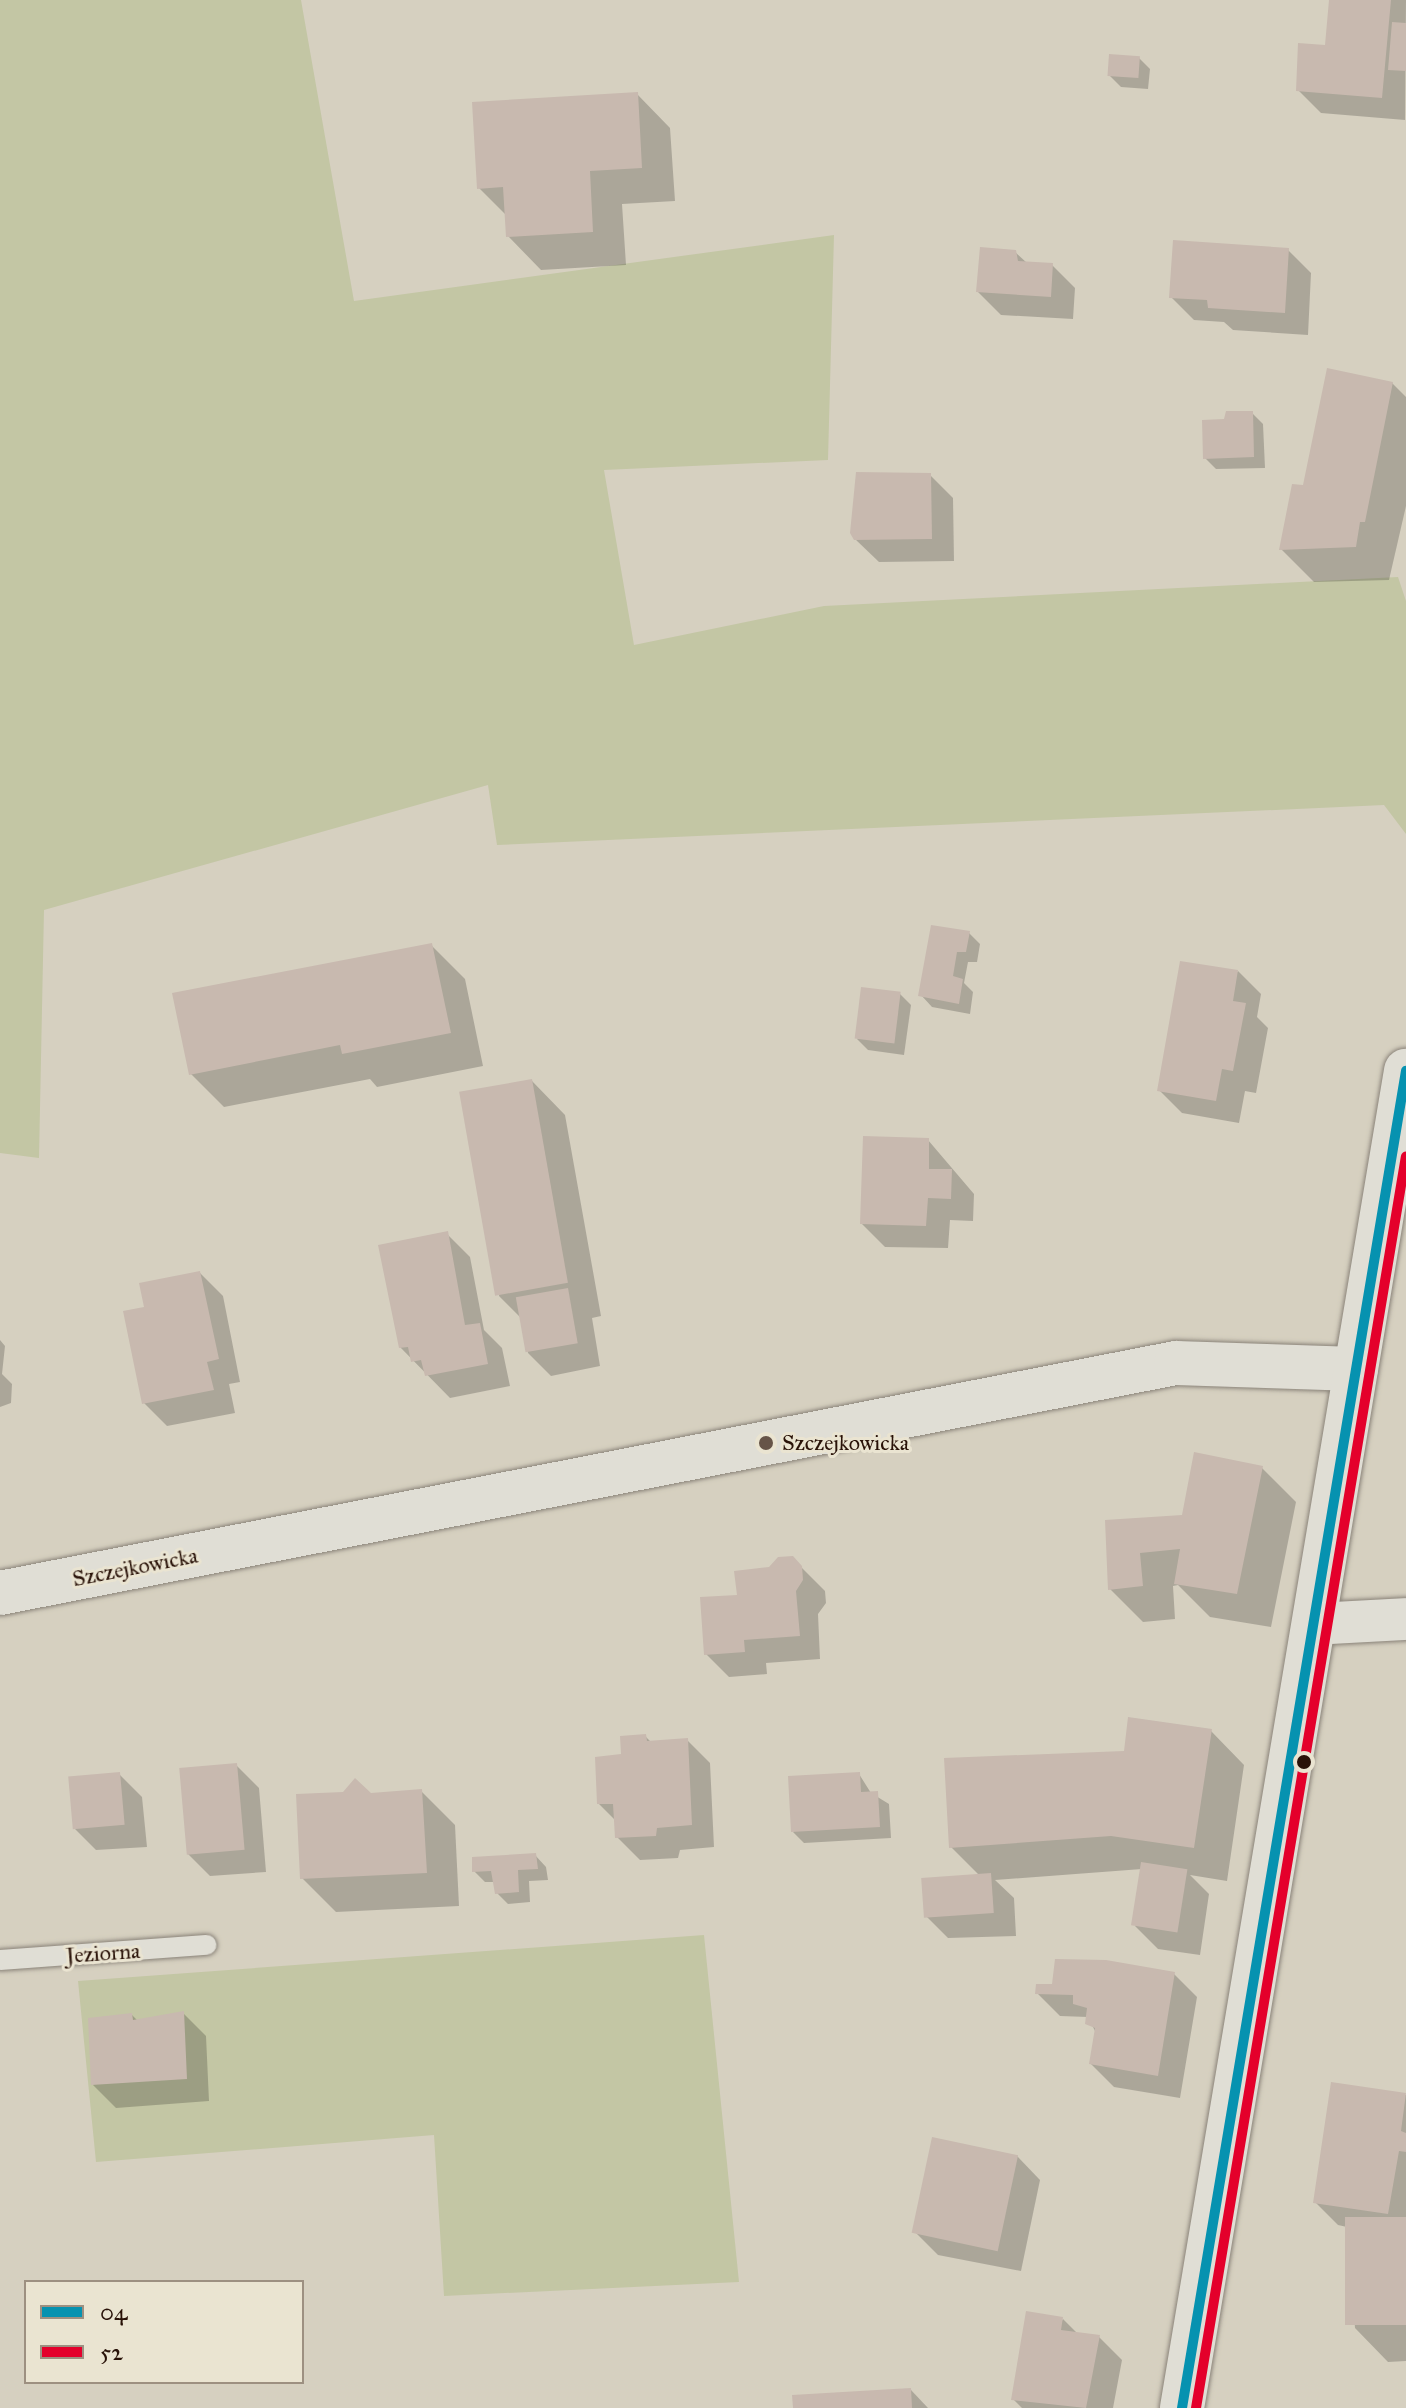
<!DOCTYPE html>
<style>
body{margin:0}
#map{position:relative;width:1406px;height:2408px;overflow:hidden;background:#d6d0c0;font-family:"IM FELL Great Primer",serif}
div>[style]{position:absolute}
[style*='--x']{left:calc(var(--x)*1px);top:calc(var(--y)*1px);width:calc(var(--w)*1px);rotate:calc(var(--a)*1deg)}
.green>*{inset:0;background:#c3c6a4}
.shadow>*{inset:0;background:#0003}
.building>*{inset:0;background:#c8b9af;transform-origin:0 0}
.roads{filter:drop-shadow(0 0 2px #8a8379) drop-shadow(0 0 2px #8a8379)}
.lane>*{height:20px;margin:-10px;padding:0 10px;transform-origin:10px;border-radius:10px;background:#e0ded5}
.street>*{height:42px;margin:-21px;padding:0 21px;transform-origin:21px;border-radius:21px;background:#e0ded5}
.secondary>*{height:44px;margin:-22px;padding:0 22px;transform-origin:22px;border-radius:22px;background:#e0ded5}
.bus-1>*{height:10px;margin:-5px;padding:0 5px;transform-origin:5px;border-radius:5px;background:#0692b0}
.bus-2>*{height:10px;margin:-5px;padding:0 5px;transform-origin:5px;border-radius:5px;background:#e4002b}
.dots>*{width:22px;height:22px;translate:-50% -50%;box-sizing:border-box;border:4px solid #eae4d1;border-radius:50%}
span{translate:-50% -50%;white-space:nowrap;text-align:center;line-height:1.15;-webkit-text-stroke:6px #eae4d1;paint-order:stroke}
.poi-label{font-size:22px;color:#291208}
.left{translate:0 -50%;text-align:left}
.street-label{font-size:22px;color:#291208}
.legend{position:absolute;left:24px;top:2280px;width:280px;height:104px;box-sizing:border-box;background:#eae4d1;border:2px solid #9d9081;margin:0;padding:10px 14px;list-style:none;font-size:24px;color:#291208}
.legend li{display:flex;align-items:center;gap:16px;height:40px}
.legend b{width:40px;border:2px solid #9d9081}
</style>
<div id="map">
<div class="green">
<i style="clip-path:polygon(0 0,301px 0,354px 301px,834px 235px,828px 460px,604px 470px,634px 645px,824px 606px,1398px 577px,1406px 601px,1406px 834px,1384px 805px,497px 845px,488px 785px,44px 910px,39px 1158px,0 1153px)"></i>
<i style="clip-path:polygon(704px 1935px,739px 2282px,444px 2296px,434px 2135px,96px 2162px,78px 1981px)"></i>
</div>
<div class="shadow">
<i style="clip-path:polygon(1331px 0,1406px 0,1405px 120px,1321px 113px,1298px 90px,1326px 48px)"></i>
<i style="clip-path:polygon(1139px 58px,1150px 69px,1148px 89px,1121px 87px,1110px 76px)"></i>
<i style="clip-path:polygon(637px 94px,670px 128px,675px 201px,622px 204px,626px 265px,541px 270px,508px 236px,506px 215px,479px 188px)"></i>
<i style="clip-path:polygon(1288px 250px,1311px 273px,1308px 335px,1233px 330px,1224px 322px,1194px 320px,1171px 297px)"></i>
<i style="clip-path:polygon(1015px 252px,1027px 263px,1052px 265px,1075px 288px,1073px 319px,1001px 315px,978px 292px)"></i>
<i style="clip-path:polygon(1392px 383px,1406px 397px,1406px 506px,1389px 580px,1314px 582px,1281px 549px,1305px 487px)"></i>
<i style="clip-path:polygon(1252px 413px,1263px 424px,1265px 468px,1216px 469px,1205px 458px,1225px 421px)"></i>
<i style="clip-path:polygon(930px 475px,953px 498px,954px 561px,879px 562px,855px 539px)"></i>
<i style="clip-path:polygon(969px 933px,980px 944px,977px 962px,968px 962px,964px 983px,973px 992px,970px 1014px,932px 1007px,921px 995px)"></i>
<i style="clip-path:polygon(431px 945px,465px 979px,483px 1066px,377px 1087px,370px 1079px,224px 1107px,191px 1074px)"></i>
<i style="clip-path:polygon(1238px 971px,1261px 994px,1257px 1017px,1268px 1028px,1256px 1093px,1245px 1091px,1239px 1123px,1182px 1113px,1159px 1090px)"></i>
<i style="clip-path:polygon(900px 994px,911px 1005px,904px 1055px,868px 1050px,857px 1039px)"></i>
<i style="clip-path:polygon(532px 1081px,565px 1115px,601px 1316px,592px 1318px,600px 1366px,551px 1376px,528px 1353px,522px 1319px,499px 1296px)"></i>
<i style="clip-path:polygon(928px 1140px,974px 1194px,973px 1221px,950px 1220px,948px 1248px,885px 1247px,862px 1224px)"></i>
<i style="clip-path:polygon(447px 1234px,470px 1257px,484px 1330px,502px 1348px,510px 1386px,450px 1398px,400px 1347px)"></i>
<i style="clip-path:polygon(200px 1273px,223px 1296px,240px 1382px,229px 1384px,235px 1413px,167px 1426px,144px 1403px,146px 1308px)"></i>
<i style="clip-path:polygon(0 1340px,5px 1346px,2px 1374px,12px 1384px,11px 1403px,0 1407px)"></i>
<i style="clip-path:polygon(1262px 1468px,1296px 1502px,1271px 1627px,1210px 1617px,1178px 1585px,1173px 1586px,1175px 1619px,1143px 1622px,1110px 1589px,1107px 1521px,1184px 1516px)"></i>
<i style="clip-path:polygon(792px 1558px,825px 1591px,826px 1603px,818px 1614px,820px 1659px,766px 1663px,767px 1674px,729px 1677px,706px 1654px,739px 1596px,770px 1568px)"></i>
<i style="clip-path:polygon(1211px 1731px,1244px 1765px,1227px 1881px,1190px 1875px,1209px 1894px,1200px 1955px,1158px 1949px,1135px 1926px,1142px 1869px,995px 1880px,1014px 1898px,1016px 1936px,948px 1938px,925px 1915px,979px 1875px,951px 1847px,1125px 1753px)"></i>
<i style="clip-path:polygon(645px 1736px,652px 1743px,687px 1740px,710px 1763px,714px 1847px,680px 1850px,678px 1858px,640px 1860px,617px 1837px,616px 1821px,599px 1804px,624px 1756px)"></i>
<i style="clip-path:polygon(236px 1765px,259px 1788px,266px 1872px,210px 1876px,187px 1853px)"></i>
<i style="clip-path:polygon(119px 1774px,142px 1797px,147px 1847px,96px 1850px,73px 1827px)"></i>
<i style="clip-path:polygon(859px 1774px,871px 1793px,889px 1804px,891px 1838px,804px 1843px,793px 1832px)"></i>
<i style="clip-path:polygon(421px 1791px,455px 1825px,459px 1906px,336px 1912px,302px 1878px,370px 1795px)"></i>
<i style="clip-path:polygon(535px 1855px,546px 1867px,548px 1880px,529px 1881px,530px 1902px,508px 1904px,497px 1893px,495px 1882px,485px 1882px,474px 1871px)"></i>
<i style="clip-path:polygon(1174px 1974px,1197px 1997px,1180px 2098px,1114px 2087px,1091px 2064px,1096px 2033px,1088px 2017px,1060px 2016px,1037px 1993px)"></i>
<i style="clip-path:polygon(183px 2013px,206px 2036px,209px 2101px,116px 2108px,93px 2085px,132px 2015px,138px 2021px)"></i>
<i style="clip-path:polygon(1332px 2084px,1406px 2095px,1406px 2361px,1388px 2362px,1355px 2328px,1347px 2227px,1338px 2225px,1315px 2202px)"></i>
<i style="clip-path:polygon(1017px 2156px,1040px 2180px,1021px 2271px,938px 2255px,915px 2232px)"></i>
<i style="clip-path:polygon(1063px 2319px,1078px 2334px,1099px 2337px,1122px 2360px,1113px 2408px,1022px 2408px,1013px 2399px)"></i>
<i style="clip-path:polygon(911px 2390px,928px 2408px,795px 2408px)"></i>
</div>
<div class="building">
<i style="clip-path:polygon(1329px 0,1391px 0,1382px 98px,1296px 91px,1298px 43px,1325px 45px)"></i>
<i style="clip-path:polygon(1392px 22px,1406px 23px,1406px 71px,1388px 70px)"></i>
<i style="left:1109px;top:54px;width:31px;height:22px;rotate:4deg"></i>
<i style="clip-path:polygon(638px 92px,642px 168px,590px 171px,593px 232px,506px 237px,503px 187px,477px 189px,472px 102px)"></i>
<i style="clip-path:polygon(1173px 240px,1289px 248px,1285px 313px,1208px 308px,1207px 300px,1169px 298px)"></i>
<i style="clip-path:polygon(980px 247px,1016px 250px,1018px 261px,1053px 263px,1051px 297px,976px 292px)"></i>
<i style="clip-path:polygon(1327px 368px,1393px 382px,1365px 522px,1360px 522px,1356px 547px,1279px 550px,1292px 484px,1303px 485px)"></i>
<i style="clip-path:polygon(1226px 411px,1253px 411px,1254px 457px,1203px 459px,1202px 420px,1224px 419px)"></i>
<i style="clip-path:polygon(856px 472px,931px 473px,932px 539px,854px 540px,850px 533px)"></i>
<i style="clip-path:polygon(931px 925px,970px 931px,966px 952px,957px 952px,953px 976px,963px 979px,959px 1004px,918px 996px)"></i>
<i style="clip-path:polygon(432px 943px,451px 1033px,342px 1054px,340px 1045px,189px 1075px,172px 993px)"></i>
<i style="clip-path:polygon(1180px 961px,1238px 970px,1233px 1001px,1246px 1003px,1233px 1071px,1222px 1069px,1216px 1101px,1157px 1091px)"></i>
<i style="left:861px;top:987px;width:40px;height:52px;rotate:7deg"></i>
<i style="left:532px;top:1079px;width:207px;height:74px;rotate:80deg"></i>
<i style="clip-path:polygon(863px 1136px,929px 1138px,929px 1169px,952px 1169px,951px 1199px,928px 1198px,926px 1226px,860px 1224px)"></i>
<i style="clip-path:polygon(448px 1231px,465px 1325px,480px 1323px,488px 1364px,425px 1376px,421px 1360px,411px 1362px,408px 1347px,399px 1348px,378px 1245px)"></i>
<i style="clip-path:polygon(200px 1271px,219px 1359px,207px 1362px,214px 1390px,142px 1404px,123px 1311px,144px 1307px,139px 1283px)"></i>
<i style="left:568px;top:1288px;width:56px;height:53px;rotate:80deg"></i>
<i style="clip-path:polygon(1194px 1452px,1263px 1466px,1237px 1594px,1174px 1584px,1180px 1549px,1140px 1553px,1143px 1586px,1108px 1590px,1105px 1520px,1182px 1515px)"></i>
<i style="clip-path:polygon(793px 1556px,802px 1566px,803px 1580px,796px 1591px,800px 1636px,744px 1640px,745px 1652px,704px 1655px,700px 1597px,737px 1595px,734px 1571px,769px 1567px,778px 1557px)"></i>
<i style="clip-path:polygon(1128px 1717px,1212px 1729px,1194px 1848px,1111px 1836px,949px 1848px,944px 1758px,1124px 1751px)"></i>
<i style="clip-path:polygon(646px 1734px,647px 1741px,688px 1738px,692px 1825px,657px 1828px,656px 1836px,615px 1838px,613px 1804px,597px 1804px,595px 1757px,621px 1754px,620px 1736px)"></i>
<i style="left:237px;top:1763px;width:87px;height:58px;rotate:85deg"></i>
<i style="left:120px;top:1772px;width:53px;height:52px;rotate:85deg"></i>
<i style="clip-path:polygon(860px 1772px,861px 1792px,878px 1791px,880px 1827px,791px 1832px,788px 1776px)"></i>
<i style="clip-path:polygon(355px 1778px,371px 1793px,422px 1789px,427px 1873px,300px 1879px,296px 1794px,343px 1792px)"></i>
<i style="clip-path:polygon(536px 1853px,538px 1869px,518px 1870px,519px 1892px,495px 1894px,491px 1871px,472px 1872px,472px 1857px)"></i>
<i style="left:1141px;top:1862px;width:47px;height:64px;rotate:9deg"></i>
<i style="left:991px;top:1873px;width:40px;height:70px;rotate:86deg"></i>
<i style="clip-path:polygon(1055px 1959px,1106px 1960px,1175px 1972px,1158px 2076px,1089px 2064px,1095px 2028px,1085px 2024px,1087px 2008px,1073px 2004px,1073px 1995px,1035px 1994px,1036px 1984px,1052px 1984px)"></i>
<i style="clip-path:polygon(184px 2011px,187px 2079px,91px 2085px,88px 2018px,132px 2013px,133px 2020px)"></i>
<i style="clip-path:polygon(1331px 2082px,1406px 2093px,1401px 2131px,1406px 2133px,1406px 2152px,1399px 2151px,1388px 2214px,1313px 2203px)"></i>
<i style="left:932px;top:2137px;width:88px;height:98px;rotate:12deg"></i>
<i style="left:1406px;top:2217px;width:108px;height:61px;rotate:90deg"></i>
<i style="clip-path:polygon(1026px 2311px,1063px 2317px,1061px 2330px,1100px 2335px,1086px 2408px,1011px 2400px)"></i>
<i style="clip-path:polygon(911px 2388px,912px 2408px,793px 2408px,792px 2395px)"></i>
</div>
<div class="roads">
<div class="lane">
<i style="--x:0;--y:1960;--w:207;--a:-4.2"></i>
</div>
<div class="street">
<i style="--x:1314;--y:1624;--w:92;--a:-3.1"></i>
</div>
<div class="secondary">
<i style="--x:0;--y:1593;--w:1198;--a:-11.07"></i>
<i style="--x:1176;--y:1363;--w:180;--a:1.9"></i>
<i style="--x:1182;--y:2408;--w:1356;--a:-80.49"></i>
</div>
</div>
<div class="bus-1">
<i style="--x:1182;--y:2408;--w:1356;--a:-80.49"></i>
</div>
<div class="bus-2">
<i style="--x:1196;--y:2408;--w:1269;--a:-80.48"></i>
</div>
<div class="dots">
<i style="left:766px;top:1443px;background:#665448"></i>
<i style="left:1304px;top:1762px;background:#291208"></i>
</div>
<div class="poi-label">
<span class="left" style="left:782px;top:1443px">Szczejkowicka</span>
</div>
<div class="street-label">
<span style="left:135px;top:1567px;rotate:-11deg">Szczejkowicka</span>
<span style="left:103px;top:1953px;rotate:-4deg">Jeziorna</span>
</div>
<ul class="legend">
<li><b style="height:10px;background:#0692b0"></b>04</li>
<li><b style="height:10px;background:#e4002b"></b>52</li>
</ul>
</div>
